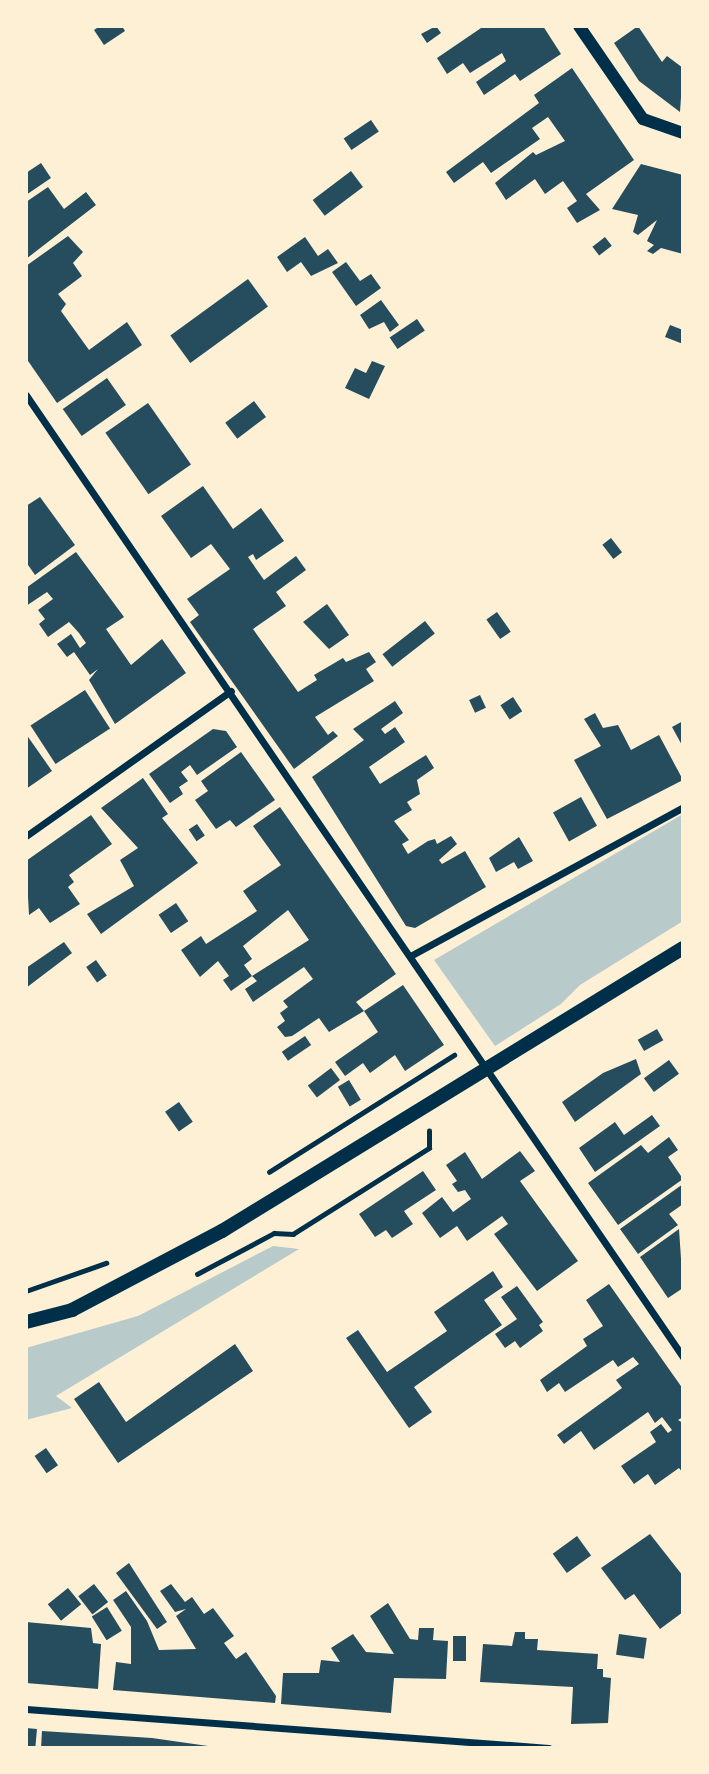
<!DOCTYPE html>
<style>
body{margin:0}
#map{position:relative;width:709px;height:1774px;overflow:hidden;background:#fdf0d5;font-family:Helvetica,sans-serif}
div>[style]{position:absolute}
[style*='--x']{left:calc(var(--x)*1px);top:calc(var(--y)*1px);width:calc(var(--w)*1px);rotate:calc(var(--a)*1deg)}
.green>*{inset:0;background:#b9caca}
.building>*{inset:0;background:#264d5e;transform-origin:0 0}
.path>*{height:4.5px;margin:-2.25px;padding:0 2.25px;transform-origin:2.25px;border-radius:2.25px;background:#003049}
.minor>*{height:7px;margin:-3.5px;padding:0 3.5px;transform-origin:3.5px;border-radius:3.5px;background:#003049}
.tertiary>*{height:12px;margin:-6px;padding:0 6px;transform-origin:6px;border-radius:6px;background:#003049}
.secondary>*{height:14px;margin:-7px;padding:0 7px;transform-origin:7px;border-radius:7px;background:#003049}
span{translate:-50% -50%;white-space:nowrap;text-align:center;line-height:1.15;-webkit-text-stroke:5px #fdf0d5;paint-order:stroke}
.frame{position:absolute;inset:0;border:28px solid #fdf0d5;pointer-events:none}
</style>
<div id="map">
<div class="green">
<i style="clip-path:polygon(683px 814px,683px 921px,580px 985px,561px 1004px,495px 1046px,434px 960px)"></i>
<i style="clip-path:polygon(273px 1246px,299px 1249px,56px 1396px,72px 1408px,26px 1420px,26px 1348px,138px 1316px)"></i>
</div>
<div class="building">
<i style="clip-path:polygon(100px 26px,122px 26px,125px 31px,104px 45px,94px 30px)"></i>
<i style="clip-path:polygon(436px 26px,441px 33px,427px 43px,421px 34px)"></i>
<i style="clip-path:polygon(484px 26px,543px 26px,561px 54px,520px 81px,515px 74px,484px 95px,476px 82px,506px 61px,502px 53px,470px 73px,463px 63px,447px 74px,437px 58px)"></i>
<i style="clip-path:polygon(638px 26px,662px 62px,667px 56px,683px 68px,680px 112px,639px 81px,614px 43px)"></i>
<i style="clip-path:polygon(572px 68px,634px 160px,586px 194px,600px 210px,577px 223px,567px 208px,577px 201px,563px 181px,545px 194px,535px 179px,506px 200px,495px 183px,533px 152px,536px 155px,565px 141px,548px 117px,532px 128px,540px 139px,491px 173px,483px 162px,454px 183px,446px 172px,539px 103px,534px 95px)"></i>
<i style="left:371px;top:120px;width:14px;height:33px;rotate:56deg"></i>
<i style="clip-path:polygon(41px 163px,51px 178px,26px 195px,26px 173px)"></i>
<i style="clip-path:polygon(641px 164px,683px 175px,683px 254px,661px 248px,653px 254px,647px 251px,654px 245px,647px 241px,657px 220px,638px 235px,633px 232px,638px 215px,612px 209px)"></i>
<i style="left:351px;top:171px;width:20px;height:48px;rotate:53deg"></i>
<i style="clip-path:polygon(48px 187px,64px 209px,86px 192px,96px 205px,26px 259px,26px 202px)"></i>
<i style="clip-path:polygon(68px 236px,83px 252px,73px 263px,82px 276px,58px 294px,66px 304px,61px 311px,89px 350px,127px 322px,142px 345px,57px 403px,26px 358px,26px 266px)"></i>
<i style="clip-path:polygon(305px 237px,318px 256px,328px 249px,338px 263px,311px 276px,301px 262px,287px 272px,277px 257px)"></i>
<i style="left:605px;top:237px;width:11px;height:16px;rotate:52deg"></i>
<i style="clip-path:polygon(346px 262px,360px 281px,371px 274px,381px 288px,356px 306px,332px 272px)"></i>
<i style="left:248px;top:279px;width:34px;height:96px;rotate:54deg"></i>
<i style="clip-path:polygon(381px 300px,399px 325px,390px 332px,384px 322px,369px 329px,360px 315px)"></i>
<i style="left:417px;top:319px;width:14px;height:33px;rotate:56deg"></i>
<i style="clip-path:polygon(670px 325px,683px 330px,683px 344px,665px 337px)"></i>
<i style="clip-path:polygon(372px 361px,385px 366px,369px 399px,345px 388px,355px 368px,366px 373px)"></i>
<i style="left:107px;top:378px;width:33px;height:54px;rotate:55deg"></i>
<i style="left:254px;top:401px;width:20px;height:36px;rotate:53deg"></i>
<i style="left:148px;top:403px;width:75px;height:52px;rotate:55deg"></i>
<i style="clip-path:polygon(203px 486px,233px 529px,261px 508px,284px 541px,256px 560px,253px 554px,248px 557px,264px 580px,296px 556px,306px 570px,276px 592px,286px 606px,253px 629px,298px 692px,317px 680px,314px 675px,343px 658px,346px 662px,369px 652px,376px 662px,366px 669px,374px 681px,315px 717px,328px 735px,333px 731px,338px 736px,294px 769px,190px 622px,199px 615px,187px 599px,230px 569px,211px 544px,191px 558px,161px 516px)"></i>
<i style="clip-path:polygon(40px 497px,75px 545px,35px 575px,26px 562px,26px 506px)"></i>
<i style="left:611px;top:538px;width:18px;height:11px;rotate:52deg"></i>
<i style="clip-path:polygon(76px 552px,124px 617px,106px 629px,131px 665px,162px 639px,186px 673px,115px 724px,89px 680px,98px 669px,90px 675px,74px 652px,67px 657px,57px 644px,71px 634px,80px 648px,86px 643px,79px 633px,69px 622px,48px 637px,39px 624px,45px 619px,38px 610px,53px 599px,47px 592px,26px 606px,26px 588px)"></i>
<i style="clip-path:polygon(327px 604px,349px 635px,329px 649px,303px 622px)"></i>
<i style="left:497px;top:612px;width:24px;height:13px;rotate:55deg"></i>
<i style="left:425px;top:621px;width:16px;height:54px;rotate:52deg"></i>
<i style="left:85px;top:690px;width:46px;height:65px;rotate:57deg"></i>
<i style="left:480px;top:695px;width:14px;height:12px;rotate:65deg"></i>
<i style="left:513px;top:697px;width:17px;height:15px;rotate:57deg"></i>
<i style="clip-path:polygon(395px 701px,403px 713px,381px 729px,385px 734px,395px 727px,405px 742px,369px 767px,380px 784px,426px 755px,434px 768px,417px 780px,420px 794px,407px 802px,412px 810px,394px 821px,409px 840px,402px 844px,408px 854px,428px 841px,435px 839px,437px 844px,451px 836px,457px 844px,439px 860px,442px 864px,465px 851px,486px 887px,415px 928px,406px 926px,312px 777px,364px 740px,353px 729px)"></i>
<i style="clip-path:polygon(595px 713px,603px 728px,618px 725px,631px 750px,659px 735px,683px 780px,607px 819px,574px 760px,601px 746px,584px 719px)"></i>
<i style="clip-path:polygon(683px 721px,683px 747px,672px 727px)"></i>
<i style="clip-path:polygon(213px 729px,226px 731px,237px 747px,197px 775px,190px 765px,181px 772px,188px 781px,179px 787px,183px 794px,170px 803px,149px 774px)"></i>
<i style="clip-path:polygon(26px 734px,52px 771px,26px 789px)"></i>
<i style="clip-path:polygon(241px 752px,275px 800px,236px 827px,230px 820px,216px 829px,195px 800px,208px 791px,201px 781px)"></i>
<i style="clip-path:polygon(143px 778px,168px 814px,162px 818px,198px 863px,101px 934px,87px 914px,134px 886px,120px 860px,138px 848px,101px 808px)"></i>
<i style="left:581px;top:797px;width:33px;height:32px;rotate:61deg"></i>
<i style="clip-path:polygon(evenodd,280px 807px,396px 974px,356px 1002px,364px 1011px,329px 1032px,319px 1018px,292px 1036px,285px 1037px,277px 1027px,285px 1021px,280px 1013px,288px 1007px,283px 1001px,313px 979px,304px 967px,253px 1002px,245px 989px,257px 981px,252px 976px,231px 991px,223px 980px,229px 976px,218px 961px,200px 977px,181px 950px,201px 936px,206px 944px,257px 911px,243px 891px,281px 865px,253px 826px,280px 807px,288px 910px,309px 940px,252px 976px,244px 965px,252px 959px,243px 946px,288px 910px)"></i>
<i style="clip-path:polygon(91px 815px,112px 844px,69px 875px,74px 882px,68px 887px,80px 904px,50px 923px,39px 908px,29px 915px,26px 861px)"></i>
<i style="left:197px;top:824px;width:14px;height:10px;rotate:56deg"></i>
<i style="clip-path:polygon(519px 837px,533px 861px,518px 869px,514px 862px,496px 872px,489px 858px)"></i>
<i style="left:176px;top:903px;width:22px;height:21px;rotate:56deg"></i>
<i style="clip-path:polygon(64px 942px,72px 953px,26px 988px,26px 968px)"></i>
<i style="left:96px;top:960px;width:19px;height:12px;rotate:55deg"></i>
<i style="clip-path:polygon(403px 985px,444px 1045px,405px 1071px,395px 1055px,370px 1073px,363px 1063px,345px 1076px,335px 1062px,378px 1032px,364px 1011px)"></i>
<i style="left:657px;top:1029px;width:13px;height:22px;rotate:61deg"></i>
<i style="left:305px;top:1036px;width:11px;height:28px;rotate:56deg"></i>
<i style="clip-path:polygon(636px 1059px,641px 1074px,575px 1122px,562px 1102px,603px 1073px)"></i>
<i style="left:669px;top:1060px;width:17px;height:31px;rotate:54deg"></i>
<i style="left:331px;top:1068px;width:15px;height:29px;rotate:53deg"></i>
<i style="left:349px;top:1080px;width:23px;height:13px;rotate:59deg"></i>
<i style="left:179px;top:1102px;width:24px;height:17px;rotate:55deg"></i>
<i style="clip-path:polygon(652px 1115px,660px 1126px,595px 1172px,579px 1148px,615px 1122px,624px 1135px)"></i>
<i style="clip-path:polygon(669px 1137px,678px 1150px,668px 1157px,683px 1179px,618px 1225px,588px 1183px,641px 1145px,648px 1153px)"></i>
<i style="clip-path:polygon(520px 1151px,535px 1171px,520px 1181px,578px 1261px,537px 1291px,494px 1234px,508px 1224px,502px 1216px,467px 1241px,457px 1226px,440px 1238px,422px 1213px,442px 1197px,453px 1212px,471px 1199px,465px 1190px,458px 1192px,452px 1184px,457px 1181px,446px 1165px,465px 1152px,482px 1179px)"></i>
<i style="clip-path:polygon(423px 1171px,436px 1190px,404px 1211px,413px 1224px,392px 1238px,386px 1230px,375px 1237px,359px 1214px)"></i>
<i style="clip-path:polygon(683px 1184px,683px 1204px,669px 1214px,678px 1225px,638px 1254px,620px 1229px)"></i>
<i style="clip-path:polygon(679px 1229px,683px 1288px,668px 1298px,640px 1257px)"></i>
<i style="clip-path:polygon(493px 1271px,503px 1287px,484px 1300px,502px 1325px,414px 1387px,432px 1412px,409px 1428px,346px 1338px,358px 1330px,387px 1372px,447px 1331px,434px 1312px)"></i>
<i style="clip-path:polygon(609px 1284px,683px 1389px,683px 1417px,678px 1420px,683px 1423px,683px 1473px,679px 1468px,655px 1485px,648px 1474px,634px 1484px,621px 1466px,656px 1442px,650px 1432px,661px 1424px,668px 1433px,672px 1430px,662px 1417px,655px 1423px,648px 1412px,594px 1450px,581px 1431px,564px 1444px,557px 1435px,622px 1388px,616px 1380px,639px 1364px,633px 1357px,618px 1367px,613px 1360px,565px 1392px,559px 1383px,547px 1392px,540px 1380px,587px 1346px,583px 1339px,603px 1326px,586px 1300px)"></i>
<i style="clip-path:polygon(517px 1286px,543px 1322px,539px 1325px,543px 1331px,520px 1348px,515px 1341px,505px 1348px,495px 1334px,517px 1319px,501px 1297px)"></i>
<i style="clip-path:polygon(235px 1344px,253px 1371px,118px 1463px,74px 1399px,99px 1382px,126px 1422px)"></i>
<i style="left:46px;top:1448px;width:21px;height:14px;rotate:55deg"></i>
<i style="clip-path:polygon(650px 1534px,683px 1576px,683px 1612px,660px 1629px,634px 1594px,625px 1600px,601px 1568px)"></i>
<i style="left:577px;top:1536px;width:24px;height:30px;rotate:54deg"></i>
<i style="clip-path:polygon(129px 1563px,167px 1622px,157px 1629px,116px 1573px)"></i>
<i style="left:94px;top:1584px;width:23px;height:20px;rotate:52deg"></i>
<i style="clip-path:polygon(171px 1584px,185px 1602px,192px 1597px,204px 1614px,213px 1608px,234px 1636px,224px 1643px,236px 1659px,246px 1652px,276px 1696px,275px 1703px,113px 1690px,116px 1662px,131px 1664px,131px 1627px,113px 1600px,126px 1591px,147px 1621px,159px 1650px,196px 1649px,176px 1616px,186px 1609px,175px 1612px,160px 1591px)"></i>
<i style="left:68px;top:1588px;width:21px;height:26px;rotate:51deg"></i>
<i style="clip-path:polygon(388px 1603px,410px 1639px,418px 1640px,419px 1628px,434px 1628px,433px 1640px,448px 1641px,446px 1679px,394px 1678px,391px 1713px,281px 1704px,283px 1673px,319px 1673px,321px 1660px,340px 1662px,331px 1648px,353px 1634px,366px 1652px,394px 1654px,370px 1616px)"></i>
<i style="left:107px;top:1607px;width:28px;height:18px;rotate:58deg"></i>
<i style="clip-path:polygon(26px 1622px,91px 1628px,93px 1643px,101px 1644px,98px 1689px,26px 1683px)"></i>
<i style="clip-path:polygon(515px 1632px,525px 1632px,525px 1639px,538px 1639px,537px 1650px,598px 1654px,597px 1669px,603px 1669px,603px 1677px,611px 1678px,608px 1723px,571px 1724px,573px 1687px,480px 1682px,483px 1644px,512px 1646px)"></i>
<i style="left:619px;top:1634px;width:28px;height:21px;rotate:8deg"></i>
<i style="left:453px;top:1636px;width:13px;height:25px"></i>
<i style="left:26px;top:1728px;width:11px;height:20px;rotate:5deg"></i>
<i style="clip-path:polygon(42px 1731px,152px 1738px,222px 1748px,41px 1748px)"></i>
</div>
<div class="path">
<i style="--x:269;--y:1172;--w:219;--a:-32.3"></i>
<i style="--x:197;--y:1274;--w:87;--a:-28"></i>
<i style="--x:274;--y:1233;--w:19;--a:3"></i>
<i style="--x:293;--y:1234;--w:161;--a:-32.3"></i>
<i style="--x:429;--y:1148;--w:17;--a:-90"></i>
<i style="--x:26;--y:1291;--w:85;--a:-19.3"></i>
</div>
<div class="minor">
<i style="--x:26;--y:395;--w:1165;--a:55.67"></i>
<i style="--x:26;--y:836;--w:251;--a:-35.3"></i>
<i style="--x:412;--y:955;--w:309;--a:-28.6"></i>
<i style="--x:26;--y:1709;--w:524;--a:4.26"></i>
</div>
<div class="tertiary">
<i style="--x:579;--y:26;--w:113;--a:55.5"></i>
<i style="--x:643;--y:119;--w:42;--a:19.3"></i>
</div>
<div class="secondary">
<i style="--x:26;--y:1322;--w:48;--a:-14.6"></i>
<i style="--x:72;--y:1310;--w:170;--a:-27.8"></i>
<i style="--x:222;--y:1231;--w:541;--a:-31.55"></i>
</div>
<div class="frame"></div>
</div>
